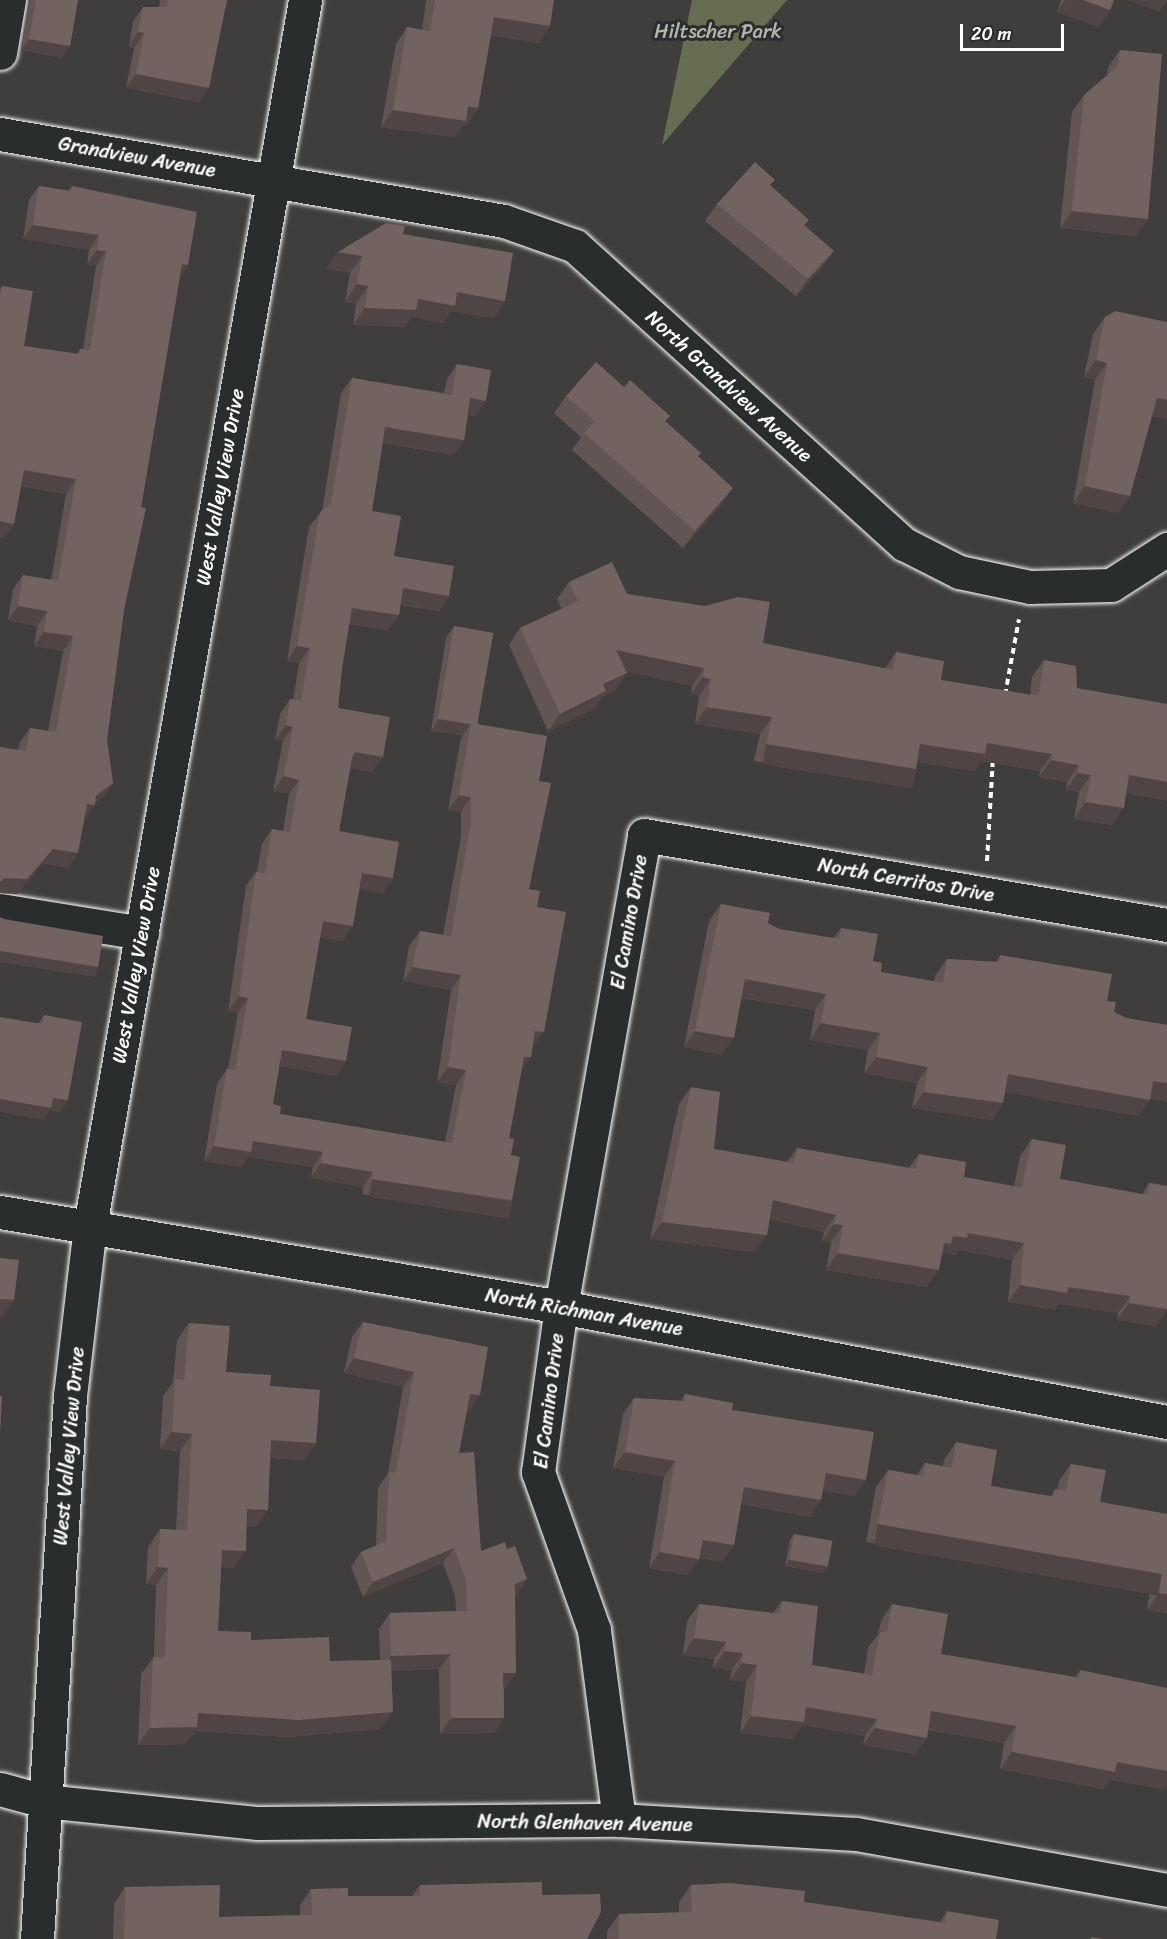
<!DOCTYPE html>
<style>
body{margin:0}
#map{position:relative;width:1167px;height:1939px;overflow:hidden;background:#403d3d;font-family:Sriracha,sans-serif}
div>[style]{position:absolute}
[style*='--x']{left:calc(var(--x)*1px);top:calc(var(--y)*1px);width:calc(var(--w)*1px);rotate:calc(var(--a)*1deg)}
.green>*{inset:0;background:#666d53}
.path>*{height:4px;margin-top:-2px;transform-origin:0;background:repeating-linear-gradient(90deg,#fff 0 6px,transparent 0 10.5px)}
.roads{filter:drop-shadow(0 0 2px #fff) drop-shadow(0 0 2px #fff)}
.minor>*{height:33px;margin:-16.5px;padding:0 16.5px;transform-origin:16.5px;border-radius:16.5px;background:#2a2d2e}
.wall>*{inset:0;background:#625553}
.shaded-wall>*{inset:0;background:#504544;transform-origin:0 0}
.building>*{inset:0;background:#726361;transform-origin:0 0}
span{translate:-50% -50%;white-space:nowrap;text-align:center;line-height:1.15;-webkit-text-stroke:6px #2a2d2e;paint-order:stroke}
.park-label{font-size:20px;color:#b2b6a9}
.street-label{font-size:20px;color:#fff}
.scale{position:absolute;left:960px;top:24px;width:104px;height:27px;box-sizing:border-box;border:3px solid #fff;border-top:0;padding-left:8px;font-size:18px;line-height:21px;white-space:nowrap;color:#fff;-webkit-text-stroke:4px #2a2d2e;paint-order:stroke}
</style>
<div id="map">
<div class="green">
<i style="clip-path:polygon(692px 0,787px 0,662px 145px)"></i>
</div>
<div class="path">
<i style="--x:1005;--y:695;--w:77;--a:-79.6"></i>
<i style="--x:987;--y:861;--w:103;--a:-86.7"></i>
</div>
<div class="roads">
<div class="minor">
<i style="--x:0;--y:53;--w:54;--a:-80.4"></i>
<i style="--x:0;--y:134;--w:511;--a:9.79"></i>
<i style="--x:504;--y:221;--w:75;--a:19.4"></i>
<i style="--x:575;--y:246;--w:444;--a:42.2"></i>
<i style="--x:904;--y:544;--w:62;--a:27"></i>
<i style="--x:959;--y:572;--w:73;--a:11.9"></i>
<i style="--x:1030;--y:587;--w:81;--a:-1.4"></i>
<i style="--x:1111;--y:585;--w:67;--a:-32.7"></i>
<i style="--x:0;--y:910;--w:144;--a:9.2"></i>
<i style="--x:0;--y:1212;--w:569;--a:9.61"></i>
<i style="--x:561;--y:1307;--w:617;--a:10.75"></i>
<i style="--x:0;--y:1789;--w:46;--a:15.3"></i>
<i style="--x:44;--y:1801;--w:215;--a:5.9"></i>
<i style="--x:258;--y:1823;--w:361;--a:-0.5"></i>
<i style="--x:619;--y:1820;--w:237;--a:3.4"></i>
<i style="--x:856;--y:1834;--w:316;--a:10.2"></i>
<i style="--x:619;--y:1820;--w:192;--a:-97.5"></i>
<i style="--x:594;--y:1630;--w:168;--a:-109.5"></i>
<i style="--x:538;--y:1472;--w:167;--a:-82.1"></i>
<i style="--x:561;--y:1307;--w:479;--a:-80"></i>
<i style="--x:644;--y:835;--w:531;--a:9.76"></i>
<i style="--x:37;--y:1939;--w:544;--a:-86.52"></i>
<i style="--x:70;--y:1396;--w:171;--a:-83.3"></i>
<i style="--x:90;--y:1226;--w:1245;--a:-80.05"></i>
</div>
</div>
<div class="wall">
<i style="clip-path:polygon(29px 0,78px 0,70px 46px,62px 58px,21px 50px)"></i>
<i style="clip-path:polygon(160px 0,227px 0,199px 102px,126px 88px,134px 48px,129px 47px,133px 21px,143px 7px,159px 7px)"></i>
<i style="clip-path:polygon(426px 0,554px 0,539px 43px,491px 35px,478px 108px,467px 125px,464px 124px,454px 137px,381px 127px,396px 44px,407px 27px,422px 30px)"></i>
<i style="clip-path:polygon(1061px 0,1114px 0,1110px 10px,1098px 27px,1057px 12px)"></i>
<i style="clip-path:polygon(1120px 50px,1136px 236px,1060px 228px,1072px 112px,1084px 95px,1107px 75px,1108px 67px)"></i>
<i style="clip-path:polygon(39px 186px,68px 191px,72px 186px,188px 265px,180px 276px,124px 610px,107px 740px,113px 783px,103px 797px,95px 803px,85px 819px,84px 819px,68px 868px,43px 863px,17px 894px,0 893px,0 747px,18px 750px,20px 742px,30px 728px,48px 731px,63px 651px,34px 646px,37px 626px,8px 620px,13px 589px,23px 575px,51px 580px,66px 494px,21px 486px,14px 524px,4px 538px,0 538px,0 289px,2px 286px,24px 346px,77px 354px,80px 349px,83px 349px,96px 266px,87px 264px,89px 250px,23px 239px,29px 200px)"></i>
<i style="clip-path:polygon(771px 186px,822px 268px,796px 296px,705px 221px,717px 204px)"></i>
<i style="clip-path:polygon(403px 234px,505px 301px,493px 318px,451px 311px,443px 323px,411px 317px,404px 327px,353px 325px,356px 304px,345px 302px,350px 273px,326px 269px,338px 252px)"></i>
<i style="clip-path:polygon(1105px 317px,1167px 419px,1151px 416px,1130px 496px,1118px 513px,1073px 503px,1095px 380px,1084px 377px,1093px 334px)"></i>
<i style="clip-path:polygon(457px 364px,475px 416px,468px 415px,464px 440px,453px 455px,383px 443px,372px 511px,394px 556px,449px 596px,439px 611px,400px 605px,399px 615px,388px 630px,349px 624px,342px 668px,338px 708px,372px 772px,350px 768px,339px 831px,393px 878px,383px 893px,360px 889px,343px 941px,320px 937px,306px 1019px,346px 1061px,336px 1076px,279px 1066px,273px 1104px,280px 1114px,445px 1142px,456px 1085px,437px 1082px,451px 990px,403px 981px,409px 946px,420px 931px,443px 935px,461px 837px,461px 812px,448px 810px,461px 738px,463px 735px,431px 731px,446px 638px,454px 626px,478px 724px,539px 781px,529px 889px,537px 907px,533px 1046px,521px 1072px,509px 1138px,512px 1200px,501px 1215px,362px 1194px,363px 1187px,311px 1178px,313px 1167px,248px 1157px,241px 1167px,204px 1161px,217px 1084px,227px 1069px,228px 1069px,238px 1013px,228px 1011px,246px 886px,256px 872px,257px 872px,262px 844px,272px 829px,283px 831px,289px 794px,273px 791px,283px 741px,275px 740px,280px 714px,290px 699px,293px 700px,299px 663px,287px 661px,309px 527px,322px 511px,341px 393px,352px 378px,444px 393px,447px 379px)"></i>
<i style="clip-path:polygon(624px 387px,666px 422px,721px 505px,683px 548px,572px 450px,581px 437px,554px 413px,566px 396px)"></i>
<i style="clip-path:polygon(569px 582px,627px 594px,763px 643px,885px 669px,896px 652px,941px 680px,1030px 695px,1032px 677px,1044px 660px,1077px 688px,1126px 794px,1112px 825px,1074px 819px,1079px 792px,1066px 790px,1067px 782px,1039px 777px,1040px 771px,981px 761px,974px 771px,917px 762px,904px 786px,754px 761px,760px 734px,695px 724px,699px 696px,691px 694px,692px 686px,627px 671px,615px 690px,603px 696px,594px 708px,548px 731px,509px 645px,520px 628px,562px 609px,557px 599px)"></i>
<i style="clip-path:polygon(721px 904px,779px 929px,833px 938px,841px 928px,873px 961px,881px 972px,934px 981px,935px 976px,947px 959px,996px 962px,1000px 955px,1107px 1001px,1114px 1012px,1126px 1018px,1167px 1025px,1167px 1102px,1150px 1099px,1138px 1116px,1005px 1092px,1003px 1103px,992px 1120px,912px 1108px,917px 1083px,864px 1073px,868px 1050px,810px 1040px,815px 1010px,741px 998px,722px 1055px,684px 1047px,709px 921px)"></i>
<i style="clip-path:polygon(44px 1015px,68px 1100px,60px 1112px,50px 1110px,43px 1120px,38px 1024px)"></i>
<i style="clip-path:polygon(691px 1087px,714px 1149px,787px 1162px,797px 1148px,909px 1168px,919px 1154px,964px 1177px,1014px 1186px,1020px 1156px,1032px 1139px,1060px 1179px,1142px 1194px,1149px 1183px,1167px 1186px,1167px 1310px,1156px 1326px,1117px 1320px,1118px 1313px,1059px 1304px,1055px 1310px,1008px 1302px,1012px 1260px,959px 1250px,955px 1255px,945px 1253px,941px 1258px,927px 1287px,826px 1270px,831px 1242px,822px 1241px,824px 1232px,769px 1219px,755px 1252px,650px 1239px,679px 1104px)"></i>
<i style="clip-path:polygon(363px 1322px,480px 1395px,469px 1411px,467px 1410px,459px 1453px,481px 1551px,507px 1549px,527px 1579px,516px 1595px,515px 1595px,506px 1688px,504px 1688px,504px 1718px,494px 1733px,440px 1734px,439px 1669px,391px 1671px,381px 1729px,287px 1737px,195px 1731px,185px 1744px,138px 1745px,141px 1674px,154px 1657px,156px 1585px,146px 1584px,148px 1547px,160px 1529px,176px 1530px,180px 1451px,160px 1449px,163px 1396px,173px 1382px,177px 1340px,189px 1323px,226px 1372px,270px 1386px,316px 1443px,304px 1460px,270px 1458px,256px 1527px,247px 1526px,234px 1568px,221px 1567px,218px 1631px,330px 1661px,380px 1660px,379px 1629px,390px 1613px,456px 1611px,455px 1595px,443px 1563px,363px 1597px,351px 1567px,361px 1552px,376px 1546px,378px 1488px,388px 1473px,403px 1387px,344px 1373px,352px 1337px)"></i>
<i style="clip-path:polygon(685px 1394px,732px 1410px,866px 1480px,854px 1496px,823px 1490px,810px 1517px,741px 1504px,734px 1545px,722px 1562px,700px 1558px,688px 1575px,649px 1568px,664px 1477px,613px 1468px,623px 1414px,634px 1398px,681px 1401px)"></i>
<i style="clip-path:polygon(956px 1442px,991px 1486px,1051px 1496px,1055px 1489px,1057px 1490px,1059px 1481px,1071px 1464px,1100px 1502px,1167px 1514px,1167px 1613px,1147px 1610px,1150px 1591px,866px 1542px,876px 1487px,888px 1470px,917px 1475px,925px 1463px,943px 1466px,944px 1460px)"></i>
<i style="clip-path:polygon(794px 1534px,823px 1573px,785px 1566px,790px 1540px)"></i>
<i style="clip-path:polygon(782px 1601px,812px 1665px,864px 1674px,868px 1648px,878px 1634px,881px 1621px,892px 1604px,941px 1654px,1076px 1677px,1080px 1670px,1164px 1789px,1110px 1780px,1103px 1789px,1000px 1769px,1004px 1743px,928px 1730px,915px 1754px,863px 1745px,865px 1736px,802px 1725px,793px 1739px,740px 1733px,746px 1682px,730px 1680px,732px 1670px,713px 1668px,714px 1659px,683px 1655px,687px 1621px,699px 1604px,773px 1613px)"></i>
<i style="clip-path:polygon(420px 1885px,542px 1895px,587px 1939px,113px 1939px,114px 1904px,125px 1887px,219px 1917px,300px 1915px,300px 1905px,311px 1889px,348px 1896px,412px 1896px)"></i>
<i style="clip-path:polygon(691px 1885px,940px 1922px,947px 1911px,996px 1939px,999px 1939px,607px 1939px,607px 1931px,619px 1914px,679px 1913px,679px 1902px)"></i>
</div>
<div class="shaded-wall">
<i style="clip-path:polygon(1065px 0,1083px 0,1110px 10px,1098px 27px,1057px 12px)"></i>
<i style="clip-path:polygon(1127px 0,1167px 0,1159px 12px)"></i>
<i style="clip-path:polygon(494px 17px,550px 26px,539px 43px,482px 34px)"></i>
<i style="clip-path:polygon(138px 32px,144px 33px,134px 48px,129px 47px)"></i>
<i style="clip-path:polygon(29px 39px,70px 46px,62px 58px,21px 50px)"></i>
<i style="clip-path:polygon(136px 74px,209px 88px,199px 102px,126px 88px)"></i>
<i style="clip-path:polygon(468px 106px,478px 108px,467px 125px,464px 124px,454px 137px,381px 127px,393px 110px)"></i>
<i style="clip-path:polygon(1072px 211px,1148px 219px,1136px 236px,1060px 228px)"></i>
<i style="clip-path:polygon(33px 225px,99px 235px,89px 250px,23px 239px)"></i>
<i style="clip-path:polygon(97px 250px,106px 251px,96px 266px,87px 264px)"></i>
<i style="clip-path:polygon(834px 251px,822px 268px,796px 296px,808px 279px)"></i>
<i style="clip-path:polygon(338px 252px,362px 256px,350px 273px,326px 269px)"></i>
<i style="clip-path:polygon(182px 264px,188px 265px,178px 279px)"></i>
<i style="clip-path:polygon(357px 284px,368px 286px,356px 304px,345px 302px)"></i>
<i style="clip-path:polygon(457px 292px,505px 301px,493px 318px,451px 311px,443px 323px,411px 317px,404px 327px,353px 325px,365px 308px)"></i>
<i style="clip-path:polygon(1096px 360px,1107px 363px,1095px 380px,1084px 377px)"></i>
<i style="clip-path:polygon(470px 398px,486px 401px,475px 416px,460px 413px)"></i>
<i style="clip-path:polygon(1157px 398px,1167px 400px,1167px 419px,1145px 415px)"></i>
<i style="clip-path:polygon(385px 427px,464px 440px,453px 455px,375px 441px)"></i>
<i style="clip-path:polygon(24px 470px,76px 479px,66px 494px,14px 485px)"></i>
<i style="clip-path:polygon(1085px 486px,1130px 496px,1118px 513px,1073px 503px)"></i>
<i style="clip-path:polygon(733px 488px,721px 505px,683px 548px,695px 531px)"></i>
<i style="clip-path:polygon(0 521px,14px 524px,4px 538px,0 538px)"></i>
<i style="clip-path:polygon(403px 588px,449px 596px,439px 611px,393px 603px)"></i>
<i style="clip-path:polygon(18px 606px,47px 611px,37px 626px,8px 620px)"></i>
<i style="clip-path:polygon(352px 608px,399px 615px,388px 630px,341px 623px)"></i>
<i style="clip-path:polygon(44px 632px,73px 636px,63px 651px,34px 646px)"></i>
<i style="clip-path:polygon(297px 646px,310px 648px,299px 663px,287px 661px)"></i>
<i style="clip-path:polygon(616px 650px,704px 668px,692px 686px,604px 667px)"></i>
<i style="clip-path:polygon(627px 673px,615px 690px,603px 696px,594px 708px,548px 731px,560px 714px,603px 684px)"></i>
<i style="clip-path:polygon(703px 677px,711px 679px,699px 696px,691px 694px)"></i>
<i style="clip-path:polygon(707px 707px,772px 717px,760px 734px,695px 724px)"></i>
<i style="clip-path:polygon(439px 719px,471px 723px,463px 735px,431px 731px)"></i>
<i style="clip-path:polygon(286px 725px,293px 727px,283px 741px,275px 740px)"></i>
<i style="clip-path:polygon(987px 743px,1052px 754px,1040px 771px,981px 761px,974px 771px,908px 761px,920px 744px)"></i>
<i style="left:766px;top:744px;width:152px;height:21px;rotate:9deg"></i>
<i style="clip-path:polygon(355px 752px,383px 757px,372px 772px,345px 767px)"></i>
<i style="clip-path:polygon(1051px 760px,1079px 765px,1067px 782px,1039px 777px)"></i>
<i style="clip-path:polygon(1078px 773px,1091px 775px,1079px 792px,1066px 790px)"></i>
<i style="clip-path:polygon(1129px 775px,1167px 782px,1167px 801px,1118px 792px)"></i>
<i style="clip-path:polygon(284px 776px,299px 780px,289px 794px,273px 791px)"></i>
<i style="clip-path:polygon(113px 783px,103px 797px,93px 805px,95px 805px,85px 819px,77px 818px,87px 804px)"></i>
<i style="clip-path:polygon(459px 795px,471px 797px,461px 812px,448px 810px)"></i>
<i style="clip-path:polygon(1086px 802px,1124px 808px,1112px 825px,1074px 819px)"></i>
<i style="clip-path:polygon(53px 849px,78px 853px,68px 868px,43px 863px,17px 894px,0 893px,0 882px,4px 878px)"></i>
<i style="clip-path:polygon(362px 873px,393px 878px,383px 893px,352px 888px)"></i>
<i style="clip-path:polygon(323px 921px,353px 926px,343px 941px,313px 936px)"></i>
<i style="left:0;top:951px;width:99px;height:11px;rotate:9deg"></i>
<i style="clip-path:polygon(413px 967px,461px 975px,451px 990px,403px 981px)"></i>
<i style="clip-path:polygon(745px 979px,826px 994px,815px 1010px,733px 996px)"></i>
<i style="clip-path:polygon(239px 996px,248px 998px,238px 1013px,228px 1011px)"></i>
<i style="clip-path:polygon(821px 1023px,880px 1033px,868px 1050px,810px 1040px)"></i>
<i style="clip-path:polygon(535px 1031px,544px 1032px,533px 1046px,525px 1045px)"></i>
<i style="clip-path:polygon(695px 1031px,734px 1038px,722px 1055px,684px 1047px)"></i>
<i style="clip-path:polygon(282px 1050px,346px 1061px,336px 1076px,272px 1065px)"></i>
<i style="clip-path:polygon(524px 1057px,531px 1057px,521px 1072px)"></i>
<i style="clip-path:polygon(876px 1057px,928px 1067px,917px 1083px,864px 1073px)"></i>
<i style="clip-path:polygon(448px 1067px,466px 1070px,456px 1085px,437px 1082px)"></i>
<i style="clip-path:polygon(1008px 1074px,1150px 1100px,1138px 1116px,997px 1091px)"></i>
<i style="clip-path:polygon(1153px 1081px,1167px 1083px,1167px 1102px,1142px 1098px)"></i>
<i style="clip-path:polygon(924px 1092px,1003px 1103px,992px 1120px,912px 1108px)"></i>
<i style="clip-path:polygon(53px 1098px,68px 1100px,60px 1112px,50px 1110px,43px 1120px,0 1112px,0 1099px)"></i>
<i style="clip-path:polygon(253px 1141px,323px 1152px,313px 1167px,248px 1157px,241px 1167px,204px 1161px,214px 1146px)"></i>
<i style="clip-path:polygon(321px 1163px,373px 1172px,363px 1187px,311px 1178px)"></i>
<i style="left:372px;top:1179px;width:142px;height:18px;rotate:9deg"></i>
<i style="clip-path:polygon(773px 1200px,836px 1215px,824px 1232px,761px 1217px)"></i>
<i style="clip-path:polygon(662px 1222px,767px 1235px,755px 1252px,650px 1239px)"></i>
<i style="clip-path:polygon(834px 1224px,843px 1225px,831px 1242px,822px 1241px)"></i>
<i style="clip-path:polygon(968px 1233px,1024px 1243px,1012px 1260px,959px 1250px,955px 1255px,945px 1253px,939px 1261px,944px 1243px,953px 1236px)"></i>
<i style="clip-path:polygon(838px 1253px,939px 1270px,927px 1287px,826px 1270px)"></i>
<i style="clip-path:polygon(1020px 1285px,1068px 1287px,1130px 1296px,1118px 1313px,1059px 1304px,1055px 1310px,1008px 1302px)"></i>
<i style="clip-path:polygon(0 1299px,14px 1300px,2px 1318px,0 1317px)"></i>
<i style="clip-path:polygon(1129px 1303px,1167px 1309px,1167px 1310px,1156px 1326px,1117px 1320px)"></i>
<i style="clip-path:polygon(354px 1358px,414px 1372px,403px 1387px,344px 1373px)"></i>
<i style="clip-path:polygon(470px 1394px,480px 1395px,469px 1411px,459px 1409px)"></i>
<i style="clip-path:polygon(172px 1432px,192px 1434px,180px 1451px,160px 1449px)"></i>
<i style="clip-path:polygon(271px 1440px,316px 1443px,304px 1460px,259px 1457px)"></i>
<i style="clip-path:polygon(625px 1452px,675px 1461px,664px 1477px,613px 1468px)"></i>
<i style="clip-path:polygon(826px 1473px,866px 1480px,854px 1496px,815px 1489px)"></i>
<i style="clip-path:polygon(744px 1487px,821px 1500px,810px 1517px,733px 1503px)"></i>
<i style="clip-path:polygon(247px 1509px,268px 1510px,256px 1527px,235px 1526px)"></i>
<i style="left:878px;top:1524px;width:288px;height:22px;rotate:10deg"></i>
<i style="clip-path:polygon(703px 1540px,734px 1545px,722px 1562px,692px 1556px)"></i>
<i style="clip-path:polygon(454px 1548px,443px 1563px,363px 1597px,373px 1582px)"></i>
<i style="clip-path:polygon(222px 1550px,246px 1551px,234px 1568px,210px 1567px)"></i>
<i style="clip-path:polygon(660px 1552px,699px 1559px,688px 1575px,649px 1568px)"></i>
<i style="clip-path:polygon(789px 1560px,828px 1567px,823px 1573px,785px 1566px)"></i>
<i style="clip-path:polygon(158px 1567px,168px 1568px,156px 1585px,146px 1584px)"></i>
<i style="clip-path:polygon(527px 1579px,516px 1595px,504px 1599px,515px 1584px)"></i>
<i style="clip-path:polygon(1159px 1593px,1167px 1594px,1167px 1613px,1147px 1610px)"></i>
<i style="clip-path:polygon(694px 1638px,726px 1642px,714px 1659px,683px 1655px)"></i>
<i style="clip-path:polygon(725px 1651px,743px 1653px,732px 1670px,713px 1668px)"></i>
<i style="clip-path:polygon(450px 1654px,439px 1669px,380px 1672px,391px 1656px)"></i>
<i style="clip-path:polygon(742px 1663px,757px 1665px,746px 1682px,730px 1680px)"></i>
<i style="clip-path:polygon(503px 1673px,516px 1673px,506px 1688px,493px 1689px)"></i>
<i style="clip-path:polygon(806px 1707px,877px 1719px,865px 1736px,802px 1725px,793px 1739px,740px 1733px,751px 1716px)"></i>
<i style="clip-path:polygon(931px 1711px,1016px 1726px,1004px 1743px,920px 1728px)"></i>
<i style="clip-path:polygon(393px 1712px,381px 1729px,287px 1737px,195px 1731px,185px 1744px,138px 1745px,150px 1728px,198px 1713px)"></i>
<i style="clip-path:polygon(451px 1718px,504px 1718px,494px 1733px,440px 1734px)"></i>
<i style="clip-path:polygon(875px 1728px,927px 1738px,915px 1754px,863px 1745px)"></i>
<i style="clip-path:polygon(1012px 1752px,1117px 1762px,1167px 1771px,1167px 1784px,1164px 1789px,1110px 1780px,1103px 1789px,1000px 1769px)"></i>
</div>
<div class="building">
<i style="clip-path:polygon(36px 0,78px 0,70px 46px,29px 39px)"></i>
<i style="clip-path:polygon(168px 0,227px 0,209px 88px,136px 74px,144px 33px,138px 32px,143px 7px,167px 7px)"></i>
<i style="clip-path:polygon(435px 0,554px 0,550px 26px,494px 17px,478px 108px,468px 106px,466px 121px,393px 110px,407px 27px,430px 31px)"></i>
<i style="clip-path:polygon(1083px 0,1114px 0,1110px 10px)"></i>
<i style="clip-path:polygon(1120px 50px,1162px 54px,1148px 219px,1072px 211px,1084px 95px,1118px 66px)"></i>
<i style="clip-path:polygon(755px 162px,775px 180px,770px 185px,809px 220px,804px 225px,834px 251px,808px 279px,717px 204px)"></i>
<i style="clip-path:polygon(39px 186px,71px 191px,72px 186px,197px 212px,188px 265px,182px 264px,141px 507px,146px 508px,124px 610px,107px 740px,113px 783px,96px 795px,95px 805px,87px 804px,78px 853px,53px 849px,27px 879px,4px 878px,0 882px,0 747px,26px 751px,30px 728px,56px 732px,73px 636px,44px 632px,47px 611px,18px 606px,23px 575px,58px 581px,76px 479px,24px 470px,14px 524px,0 521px,0 298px,2px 286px,33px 291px,24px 346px,79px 354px,80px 349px,90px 350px,106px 251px,97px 250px,99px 235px,33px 225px)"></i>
<i style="clip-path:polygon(386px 223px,405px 226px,403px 234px,513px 253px,505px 301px,457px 292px,455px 306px,418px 299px,416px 310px,365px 308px,368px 286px,357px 284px,362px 256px,338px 252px)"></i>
<i style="clip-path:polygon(1115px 311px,1167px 322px,1167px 400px,1157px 398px,1130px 496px,1085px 486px,1107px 363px,1096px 360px,1105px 317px)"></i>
<i style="clip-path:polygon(596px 362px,624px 387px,630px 380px,670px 416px,665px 421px,701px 453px,698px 456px,733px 488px,695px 531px,584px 433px,595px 421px,566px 396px)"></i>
<i style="clip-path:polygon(457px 364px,491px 370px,486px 401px,470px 398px,464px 440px,385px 427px,372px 511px,401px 516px,394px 556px,454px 566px,449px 596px,403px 588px,399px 615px,352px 608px,342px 668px,338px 708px,390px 717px,383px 757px,355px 752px,352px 758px,339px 831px,399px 842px,393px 878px,362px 873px,353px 926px,323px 921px,306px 1019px,352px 1027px,346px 1061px,282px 1050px,273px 1104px,281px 1106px,280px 1114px,452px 1143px,466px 1070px,448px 1067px,461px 975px,413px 967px,420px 931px,451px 936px,471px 822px,471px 797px,459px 795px,471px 723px,547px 736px,539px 781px,551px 783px,529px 889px,540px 891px,537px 907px,566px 912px,544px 1032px,535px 1031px,531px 1057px,524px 1057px,520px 1079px,509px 1138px,514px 1139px,511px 1155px,520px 1157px,512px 1200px,372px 1179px,373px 1172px,321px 1163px,323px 1152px,253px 1141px,251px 1152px,214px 1146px,227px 1069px,235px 1070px,248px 998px,239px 996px,256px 872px,265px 873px,272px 829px,290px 832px,299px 780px,284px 776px,293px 727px,286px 725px,290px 699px,301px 701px,310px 648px,297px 646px,320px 512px,331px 503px,352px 378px,452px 395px)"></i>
<i style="clip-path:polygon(612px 562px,627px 594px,705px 606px,738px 597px,770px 602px,763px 643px,893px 670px,896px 652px,944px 661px,941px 680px,1039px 696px,1044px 660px,1076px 666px,1077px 688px,1167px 704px,1167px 782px,1129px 775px,1124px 808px,1086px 802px,1091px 775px,1078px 773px,1079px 765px,1051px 760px,1052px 754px,987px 743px,985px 754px,920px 744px,916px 769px,766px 744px,772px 717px,707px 707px,711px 679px,703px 677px,704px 668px,616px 650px,627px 673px,603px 684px,606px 691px,560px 714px,520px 628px,578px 601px,569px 582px)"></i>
<i style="left:454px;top:626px;width:40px;height:94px;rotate:10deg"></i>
<i style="clip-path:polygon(721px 904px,770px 913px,768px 923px,779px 929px,839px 939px,841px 928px,878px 934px,873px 961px,882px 963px,881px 972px,943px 983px,947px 959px,999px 962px,1000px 955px,1112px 974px,1107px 1001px,1116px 1002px,1114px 1012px,1126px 1018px,1167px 1025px,1167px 1083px,1153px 1081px,1150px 1100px,1008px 1074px,1003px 1103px,924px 1092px,928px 1067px,876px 1057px,880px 1033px,821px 1023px,826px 994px,745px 979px,734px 1038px,695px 1031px)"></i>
<i style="clip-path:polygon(0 917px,4px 919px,103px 936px,98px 967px,0 951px)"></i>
<i style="clip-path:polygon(44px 1015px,82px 1022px,68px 1100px,53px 1098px,51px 1108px,0 1099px,0 1017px,42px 1024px)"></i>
<i style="clip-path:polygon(691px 1087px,720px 1092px,714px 1149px,794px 1163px,797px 1148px,916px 1169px,919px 1154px,966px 1162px,964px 1177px,1022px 1188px,1032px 1139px,1066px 1145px,1060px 1179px,1147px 1195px,1149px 1183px,1167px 1186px,1167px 1309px,1129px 1303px,1130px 1296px,1068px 1287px,1067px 1293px,1020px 1285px,1024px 1243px,968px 1233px,967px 1238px,953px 1236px,951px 1244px,944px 1243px,939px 1270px,838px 1253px,843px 1225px,834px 1224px,836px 1215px,773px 1200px,767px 1235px,662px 1222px)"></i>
<i style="clip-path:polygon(0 1258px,19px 1260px,14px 1300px,0 1299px)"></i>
<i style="clip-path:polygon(363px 1322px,488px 1347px,480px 1395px,470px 1394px,459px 1453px,474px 1452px,481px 1551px,505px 1542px,507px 1549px,515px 1546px,527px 1579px,515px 1584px,516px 1673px,503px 1673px,504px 1718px,451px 1718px,450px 1654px,391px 1656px,390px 1613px,467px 1611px,466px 1580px,454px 1548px,373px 1582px,361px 1552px,386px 1541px,389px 1473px,396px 1472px,414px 1372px,354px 1358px)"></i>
<i style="clip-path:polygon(189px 1323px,230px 1326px,226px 1372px,271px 1375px,270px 1386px,320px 1390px,316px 1443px,271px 1440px,268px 1510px,247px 1509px,246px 1551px,222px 1550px,218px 1631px,251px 1632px,251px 1640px,329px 1637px,330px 1661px,391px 1660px,393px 1712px,299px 1720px,198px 1713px,197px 1727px,150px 1728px,153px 1657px,165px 1658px,168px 1568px,158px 1567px,160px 1529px,187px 1530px,192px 1434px,172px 1432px,175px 1379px,184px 1380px)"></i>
<i style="clip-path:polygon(685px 1394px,733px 1403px,732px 1410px,874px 1432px,866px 1480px,826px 1473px,821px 1500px,744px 1487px,734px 1545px,703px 1540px,699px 1559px,660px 1552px,675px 1461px,625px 1452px,634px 1398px,684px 1401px)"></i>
<i style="clip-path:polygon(0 1396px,2px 1396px,0 1435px)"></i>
<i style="clip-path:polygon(956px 1442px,997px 1450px,991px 1486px,1054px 1497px,1055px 1489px,1066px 1491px,1071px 1464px,1106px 1470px,1100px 1502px,1167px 1514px,1167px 1594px,1159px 1593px,1162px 1574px,878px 1524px,888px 1470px,923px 1476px,925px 1463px,952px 1468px)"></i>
<i style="left:794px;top:1534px;width:39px;height:26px;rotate:10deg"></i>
<i style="clip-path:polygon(782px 1601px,818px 1606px,812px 1665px,872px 1675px,880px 1632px,887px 1632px,892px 1604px,948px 1614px,941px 1654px,1079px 1678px,1080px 1670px,1167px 1688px,1167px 1771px,1117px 1762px,1115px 1772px,1012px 1752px,1016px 1726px,931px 1711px,927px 1738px,875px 1728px,877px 1719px,806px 1707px,804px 1722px,751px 1716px,757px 1665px,742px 1663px,743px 1653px,725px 1651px,726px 1642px,694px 1638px,699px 1604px,780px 1614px)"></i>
<i style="clip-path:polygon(542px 1882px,542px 1895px,600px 1894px,601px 1912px,587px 1939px,124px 1939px,125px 1887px,220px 1885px,219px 1917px,312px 1915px,311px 1889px,348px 1888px,348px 1896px,420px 1896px,420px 1885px)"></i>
<i style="clip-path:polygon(730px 1883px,805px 1891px,804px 1902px,945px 1923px,947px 1911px,999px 1920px,996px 1939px,999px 1939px,619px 1939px,619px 1914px,692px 1912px,691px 1885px)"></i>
<i style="clip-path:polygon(1091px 1937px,1104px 1939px,1091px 1939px)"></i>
</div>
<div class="park-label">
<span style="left:718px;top:31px">Hiltscher Park</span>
</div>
<div class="street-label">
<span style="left:137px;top:157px;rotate:10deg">Grandview Avenue</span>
<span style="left:729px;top:386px;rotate:42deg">North Grandview Avenue</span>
<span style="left:220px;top:487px;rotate:-80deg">West Valley View Drive</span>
<span style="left:906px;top:880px;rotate:10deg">North Cerritos Drive</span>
<span style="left:629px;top:922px;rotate:-80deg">El Camino Drive</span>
<span style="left:136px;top:965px;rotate:-80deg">West Valley View Drive</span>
<span style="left:584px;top:1312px;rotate:10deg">North Richman Avenue</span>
<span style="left:549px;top:1401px;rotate:-83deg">El Camino Drive</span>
<span style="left:69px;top:1446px;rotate:-85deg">West Valley View Drive</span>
<span style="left:585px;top:1823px;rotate:1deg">North Glenhaven Avenue</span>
</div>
<div class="scale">20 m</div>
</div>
